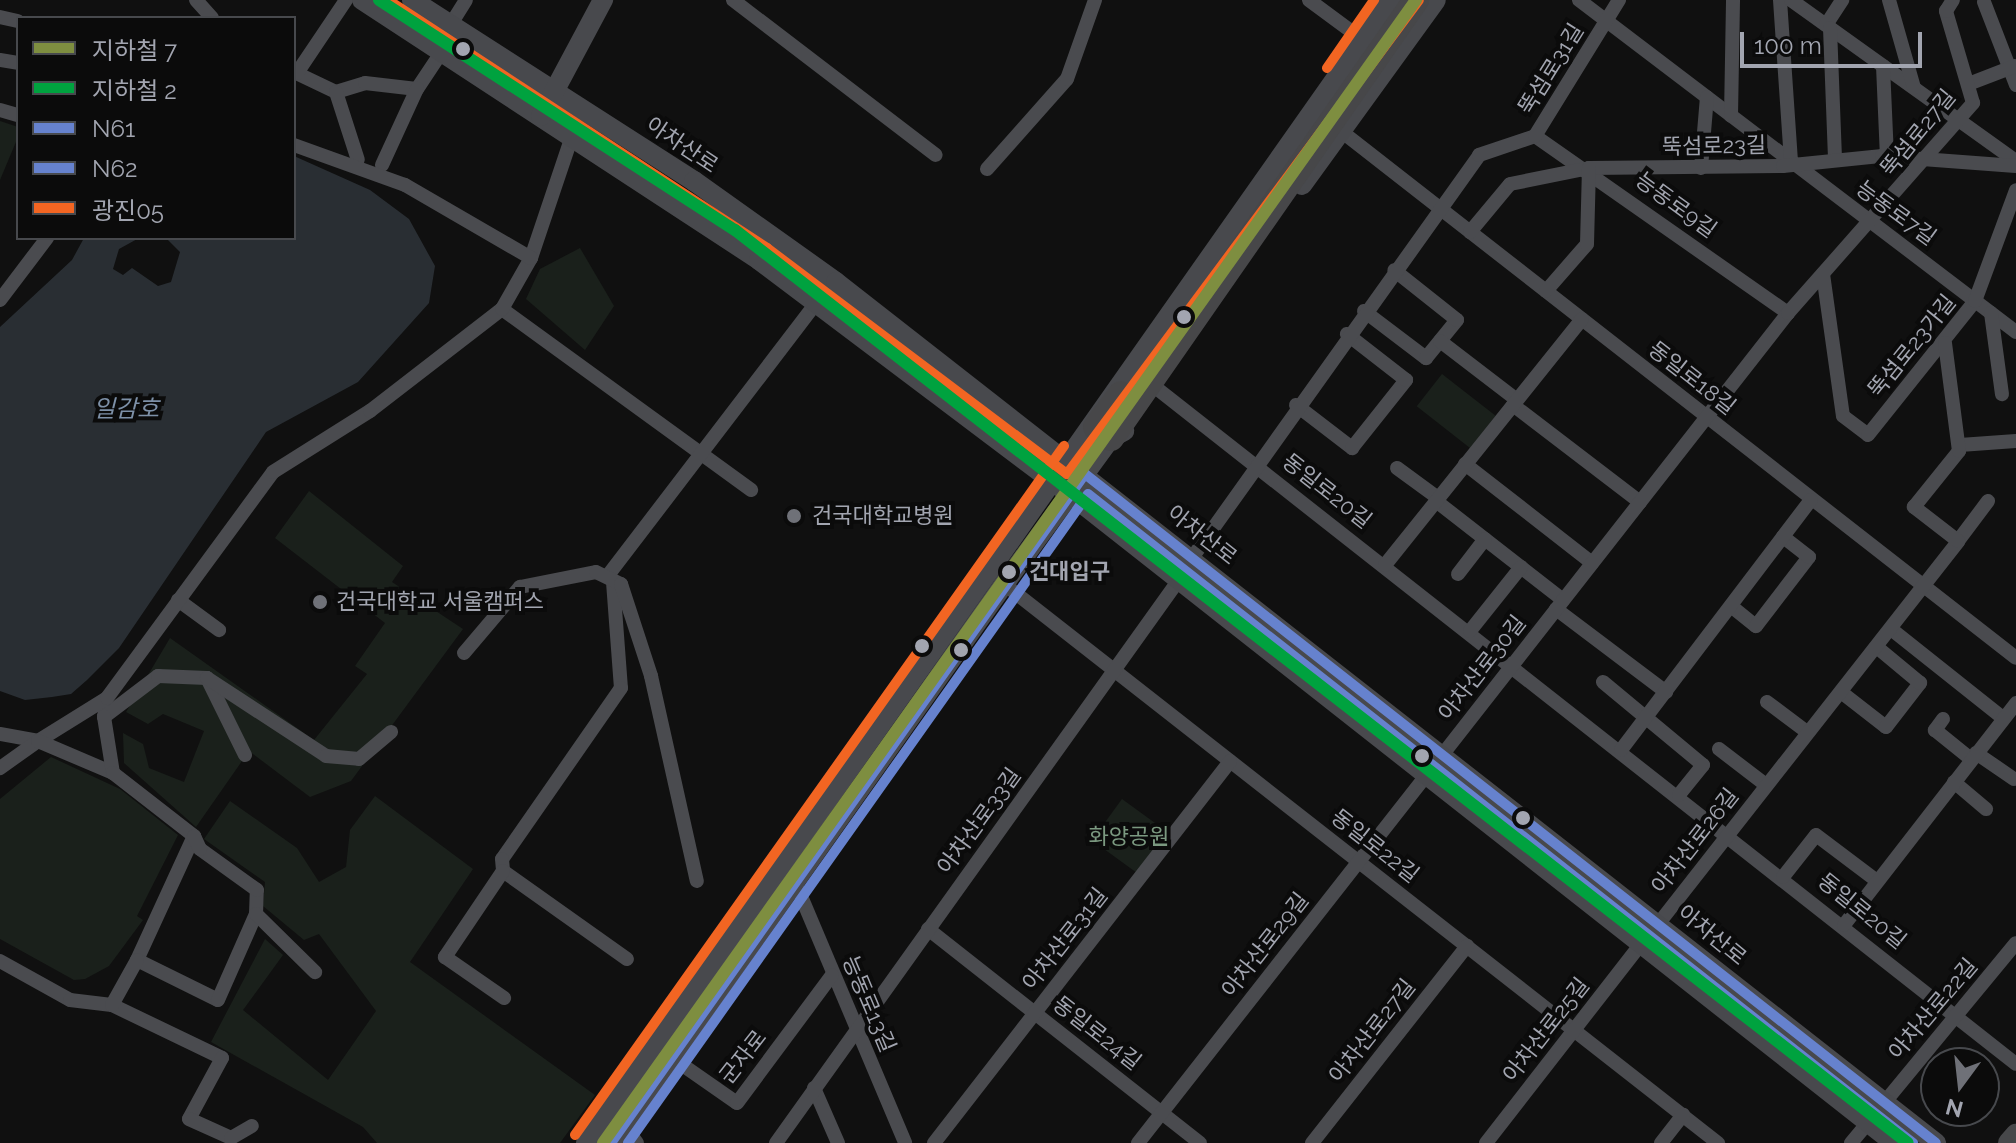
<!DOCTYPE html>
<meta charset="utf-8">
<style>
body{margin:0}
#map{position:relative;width:2016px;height:1143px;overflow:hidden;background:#101010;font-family:Raleway,"Noto Sans KR",sans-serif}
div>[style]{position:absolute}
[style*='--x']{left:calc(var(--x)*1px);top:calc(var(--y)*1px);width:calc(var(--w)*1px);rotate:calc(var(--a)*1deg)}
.green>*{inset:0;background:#1a201b;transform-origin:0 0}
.water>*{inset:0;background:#292e33}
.street>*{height:14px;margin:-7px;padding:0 7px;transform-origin:7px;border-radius:7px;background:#4a4b4f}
.secondary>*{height:20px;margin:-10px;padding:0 10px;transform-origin:10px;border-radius:10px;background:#48494d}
.primary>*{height:22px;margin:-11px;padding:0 11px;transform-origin:11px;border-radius:11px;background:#47484a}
.highway>*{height:26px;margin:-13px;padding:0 13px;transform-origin:13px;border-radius:13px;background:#474749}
.bus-1>*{height:10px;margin:-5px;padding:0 5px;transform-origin:5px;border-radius:5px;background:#6682ce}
.bus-2>*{height:10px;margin:-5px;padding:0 5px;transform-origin:5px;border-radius:5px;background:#6682ce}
.bus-3>*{height:10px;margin:-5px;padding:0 5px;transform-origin:5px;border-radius:5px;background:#f26522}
.metro-1>*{height:12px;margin:-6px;padding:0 6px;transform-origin:6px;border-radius:6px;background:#7e8e40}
.metro-2>*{height:12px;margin:-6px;padding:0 6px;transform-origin:6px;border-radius:6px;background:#00a23f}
.dots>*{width:22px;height:22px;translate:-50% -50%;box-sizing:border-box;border:4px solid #0b0b0b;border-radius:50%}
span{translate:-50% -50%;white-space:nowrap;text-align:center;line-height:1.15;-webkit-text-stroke:8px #0b0b0b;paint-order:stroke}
.street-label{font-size:22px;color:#a2a5b0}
.poi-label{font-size:22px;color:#a2a5b0}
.left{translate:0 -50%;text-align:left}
.stop-label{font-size:22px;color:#a2a5b0;font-weight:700}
.park-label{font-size:22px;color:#7b9980}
.water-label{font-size:24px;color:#7d90a7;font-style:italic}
.legend{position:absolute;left:16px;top:16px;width:280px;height:224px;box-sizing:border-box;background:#0b0b0b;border:2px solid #47494d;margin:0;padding:10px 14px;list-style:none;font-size:24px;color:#a2a5b0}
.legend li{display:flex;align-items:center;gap:16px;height:40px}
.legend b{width:40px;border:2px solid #47494d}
.north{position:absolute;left:1920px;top:1047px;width:80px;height:80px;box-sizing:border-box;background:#0b0b0b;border:2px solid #47494d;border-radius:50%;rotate:195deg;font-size:22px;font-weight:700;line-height:32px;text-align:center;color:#a2a5b0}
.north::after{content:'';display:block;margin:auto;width:28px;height:36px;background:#6f7178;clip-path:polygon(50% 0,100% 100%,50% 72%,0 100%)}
.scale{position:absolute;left:1740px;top:32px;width:182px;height:36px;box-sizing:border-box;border:4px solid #a2a5b0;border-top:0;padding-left:10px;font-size:24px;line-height:28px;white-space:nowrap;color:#a2a5b0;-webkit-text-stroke:6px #0b0b0b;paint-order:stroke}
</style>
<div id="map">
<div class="green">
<i style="clip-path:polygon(0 121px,18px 127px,18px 137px,0 180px)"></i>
<i style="clip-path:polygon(580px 248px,614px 306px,585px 350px,526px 299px,540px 269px)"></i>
<i style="left:1442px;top:374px;width:68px;height:41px;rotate:38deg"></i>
<i style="clip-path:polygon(309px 491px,403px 566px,392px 582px,463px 629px,351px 781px,310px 797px,249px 751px,196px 827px,124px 763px,123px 733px,143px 744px,149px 768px,184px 782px,204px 731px,163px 714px,148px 724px,126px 712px,170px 638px,314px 740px,367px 674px,355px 666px,385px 623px,275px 538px)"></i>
<i style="clip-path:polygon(51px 757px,120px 789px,178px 835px,137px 916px,143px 920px,109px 966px,85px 979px,74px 980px,0 939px,0 799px)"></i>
<i style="clip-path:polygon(375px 796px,473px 869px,410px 962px,595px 1095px,560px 1143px,377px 1143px,363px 1127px,211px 1042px,265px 939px,283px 955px,243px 1010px,328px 1080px,376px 1011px,319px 934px,304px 940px,263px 906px,265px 882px,204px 839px,230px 801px,297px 848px,319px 882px,346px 867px,350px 830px)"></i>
<i style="left:1122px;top:799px;width:57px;height:51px;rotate:36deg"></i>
</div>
<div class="water">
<i style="clip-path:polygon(294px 156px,370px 190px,409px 219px,435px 266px,429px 303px,358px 382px,266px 432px,119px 648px,87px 680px,71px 694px,52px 697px,25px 700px,0 691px,0 327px,72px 260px,84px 238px,139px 238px,119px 249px,113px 269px,123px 275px,132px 268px,158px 286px,171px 282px,180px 252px,166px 238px,294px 238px)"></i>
</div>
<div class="street">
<i style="--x:196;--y:0;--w:24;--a:48"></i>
<i style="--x:733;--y:0;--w:255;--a:37.4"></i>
<i style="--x:1309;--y:0;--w:67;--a:36.5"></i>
<i style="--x:1579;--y:0;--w:549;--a:37.22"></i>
<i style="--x:1780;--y:0;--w:161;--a:86.1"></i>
<i style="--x:1791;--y:0;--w:277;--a:35.6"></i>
<i style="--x:1889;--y:0;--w:91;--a:74.1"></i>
<i style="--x:1984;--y:2;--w:89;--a:68.9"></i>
<i style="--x:0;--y:17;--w:18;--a:13"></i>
<i style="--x:451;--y:24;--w:28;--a:-58"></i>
<i style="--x:1826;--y:25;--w:30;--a:-57"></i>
<i style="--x:1830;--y:28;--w:130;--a:87.8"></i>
<i style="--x:0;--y:60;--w:18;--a:9"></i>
<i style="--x:1883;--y:66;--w:91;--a:87.5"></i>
<i style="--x:294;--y:72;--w:47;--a:25.5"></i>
<i style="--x:336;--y:92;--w:30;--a:-17"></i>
<i style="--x:365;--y:83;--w:52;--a:6.6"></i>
<i style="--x:417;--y:89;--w:43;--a:-56.3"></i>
<i style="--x:297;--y:73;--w:88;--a:-56.1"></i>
<i style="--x:1971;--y:83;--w:47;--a:-21.1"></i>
<i style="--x:336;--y:92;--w:71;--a:72.1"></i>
<i style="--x:0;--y:110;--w:19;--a:16"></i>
<i style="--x:1731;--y:116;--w:116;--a:-89"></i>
<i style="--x:1341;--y:131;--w:856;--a:37.98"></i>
<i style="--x:1535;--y:136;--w:309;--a:35"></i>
<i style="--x:382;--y:165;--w:84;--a:-65.3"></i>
<i style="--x:1701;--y:168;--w:71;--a:-85.2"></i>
<i style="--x:987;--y:169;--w:120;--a:-48.4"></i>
<i style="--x:1067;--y:79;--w:84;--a:-70.5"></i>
<i style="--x:1470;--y:232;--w:62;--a:-50.2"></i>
<i style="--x:1510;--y:184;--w:81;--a:-11.4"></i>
<i style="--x:1589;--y:168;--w:194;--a:-0.6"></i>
<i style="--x:1783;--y:166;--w:100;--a:-5.8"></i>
<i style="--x:1882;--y:156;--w:134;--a:4.3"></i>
<i style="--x:531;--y:258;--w:129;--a:-71.4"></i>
<i style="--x:1823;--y:274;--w:143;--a:82"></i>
<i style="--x:1843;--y:416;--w:31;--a:37"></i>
<i style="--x:1868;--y:435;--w:171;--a:-51.4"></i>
<i style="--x:1975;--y:301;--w:118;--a:-69.7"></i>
<i style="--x:1546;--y:291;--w:62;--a:-48.9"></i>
<i style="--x:1587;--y:244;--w:76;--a:-88.5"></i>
<i style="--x:0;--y:300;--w:78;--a:-52.8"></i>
<i style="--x:502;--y:309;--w:308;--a:36"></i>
<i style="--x:1364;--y:311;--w:78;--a:37.2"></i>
<i style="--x:1426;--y:358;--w:49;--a:-50.8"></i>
<i style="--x:1457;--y:320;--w:80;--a:-141.6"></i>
<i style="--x:1991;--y:313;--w:82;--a:82.3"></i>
<i style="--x:1440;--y:341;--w:97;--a:37.5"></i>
<i style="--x:1155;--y:387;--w:1095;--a:38.18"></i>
<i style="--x:1296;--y:405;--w:71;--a:37.5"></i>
<i style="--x:1352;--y:448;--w:87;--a:-51.5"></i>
<i style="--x:1406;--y:380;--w:75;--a:-142.1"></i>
<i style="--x:1513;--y:405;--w:160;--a:37.4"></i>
<i style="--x:1960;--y:445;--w:56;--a:-4.1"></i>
<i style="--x:1465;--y:464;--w:161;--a:37.9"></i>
<i style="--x:1397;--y:468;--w:51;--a:36.2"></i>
<i style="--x:1436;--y:501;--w:161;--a:37.9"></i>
<i style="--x:1958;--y:541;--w:50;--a:-53.1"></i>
<i style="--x:1192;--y:558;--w:495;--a:-54.5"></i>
<i style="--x:1479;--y:155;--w:59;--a:-18.7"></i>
<i style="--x:1535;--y:136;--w:160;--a:-58.3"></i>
<i style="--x:1385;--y:565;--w:315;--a:-51.3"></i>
<i style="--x:609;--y:574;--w:341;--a:-52.6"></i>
<i style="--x:1458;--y:574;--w:44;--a:-52.4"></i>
<i style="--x:613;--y:582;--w:106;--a:85.7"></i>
<i style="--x:621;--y:688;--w:208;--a:124.8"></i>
<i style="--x:502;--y:859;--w:12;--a:85"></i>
<i style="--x:503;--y:871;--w:152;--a:35.4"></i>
<i style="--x:1004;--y:584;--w:907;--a:38.06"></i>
<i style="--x:178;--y:600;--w:51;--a:36.2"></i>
<i style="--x:463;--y:603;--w:45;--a:-5.1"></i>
<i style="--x:1731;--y:606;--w:32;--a:39"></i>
<i style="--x:1756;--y:626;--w:87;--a:-52.5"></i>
<i style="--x:1809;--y:557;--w:33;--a:-142"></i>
<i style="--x:1556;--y:609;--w:138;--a:37"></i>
<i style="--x:1891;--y:629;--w:143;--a:38.5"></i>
<i style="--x:1470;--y:631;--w:82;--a:-51.4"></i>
<i style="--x:464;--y:653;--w:87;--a:-49.7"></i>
<i style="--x:520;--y:587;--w:77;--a:-11.2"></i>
<i style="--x:596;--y:572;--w:28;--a:26"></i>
<i style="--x:621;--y:584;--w:97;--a:71.9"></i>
<i style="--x:651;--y:676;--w:210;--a:77.4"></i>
<i style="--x:1603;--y:682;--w:130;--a:39.7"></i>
<i style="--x:1703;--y:765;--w:38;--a:129"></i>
<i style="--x:1841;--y:692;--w:57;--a:37.9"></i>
<i style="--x:1886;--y:727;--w:56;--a:-52.3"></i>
<i style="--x:1920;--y:683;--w:55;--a:-140.2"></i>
<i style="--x:1767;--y:702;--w:50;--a:36.9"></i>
<i style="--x:105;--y:711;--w:6;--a:99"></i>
<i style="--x:104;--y:717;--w:68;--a:-37.2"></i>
<i style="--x:158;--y:676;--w:49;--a:2.3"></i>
<i style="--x:1943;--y:719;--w:14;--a:126"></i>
<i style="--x:1935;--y:730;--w:46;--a:38.9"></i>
<i style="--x:0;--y:734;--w:39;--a:10"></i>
<i style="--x:38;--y:741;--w:47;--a:144.6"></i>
<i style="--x:38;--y:741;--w:81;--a:-31.9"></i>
<i style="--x:107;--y:698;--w:280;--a:-53.7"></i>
<i style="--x:273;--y:472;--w:115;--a:-32.2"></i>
<i style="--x:370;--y:411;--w:167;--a:-37.7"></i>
<i style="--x:502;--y:309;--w:59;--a:-60.4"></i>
<i style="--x:531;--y:258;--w:146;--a:-149.9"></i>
<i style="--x:405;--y:185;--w:118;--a:-160.2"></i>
<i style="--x:38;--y:741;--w:82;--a:23.1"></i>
<i style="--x:113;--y:773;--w:57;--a:-99.1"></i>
<i style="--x:1719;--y:749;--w:59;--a:37.5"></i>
<i style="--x:1621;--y:750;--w:314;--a:-52.8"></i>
<i style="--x:1976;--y:753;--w:46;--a:34.4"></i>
<i style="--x:1443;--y:754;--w:560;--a:-51.96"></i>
<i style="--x:1788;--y:313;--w:280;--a:-48.6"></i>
<i style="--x:1973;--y:103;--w:96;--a:-106.4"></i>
<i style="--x:1946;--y:11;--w:13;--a:-58"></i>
<i style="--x:245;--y:755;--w:86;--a:-116.3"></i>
<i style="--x:207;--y:678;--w:142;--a:33.2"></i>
<i style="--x:326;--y:756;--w:33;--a:5"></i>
<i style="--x:359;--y:759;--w:42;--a:-40.2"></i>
<i style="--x:113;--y:773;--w:103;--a:37.9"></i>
<i style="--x:194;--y:836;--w:136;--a:114.7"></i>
<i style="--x:137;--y:960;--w:90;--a:26.3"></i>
<i style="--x:218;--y:1000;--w:94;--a:-66.2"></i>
<i style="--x:256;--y:914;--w:24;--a:-88"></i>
<i style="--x:257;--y:890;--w:70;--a:-144.3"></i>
<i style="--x:200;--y:849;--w:14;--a:-115"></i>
<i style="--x:1954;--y:782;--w:42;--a:40.2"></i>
<i style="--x:503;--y:871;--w:104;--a:124"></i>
<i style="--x:445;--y:957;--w:72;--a:34.8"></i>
<i style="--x:1783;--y:877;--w:53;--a:-51.8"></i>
<i style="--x:1816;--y:835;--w:76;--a:37"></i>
<i style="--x:795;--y:882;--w:283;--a:67.1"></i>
<i style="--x:256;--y:914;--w:83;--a:44.5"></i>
<i style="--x:1659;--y:923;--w:485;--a:-51.9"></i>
<i style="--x:1958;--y:541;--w:56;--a:-142.3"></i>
<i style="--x:1914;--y:507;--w:72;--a:-51.2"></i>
<i style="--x:1959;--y:451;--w:109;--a:-97.4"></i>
<i style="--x:1844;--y:925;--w:281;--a:-52.2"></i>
<i style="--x:928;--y:929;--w:346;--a:38.2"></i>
<i style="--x:0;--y:961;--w:80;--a:29.1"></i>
<i style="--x:70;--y:1000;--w:42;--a:6.8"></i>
<i style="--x:112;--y:1005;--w:122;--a:25.7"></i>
<i style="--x:222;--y:1058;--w:69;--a:118.4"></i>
<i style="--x:189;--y:1119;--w:46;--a:24.3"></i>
<i style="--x:231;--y:1138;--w:24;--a:-30"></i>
<i style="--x:112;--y:1005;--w:51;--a:-60.9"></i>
<i style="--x:671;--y:1057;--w:80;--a:34.9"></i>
<i style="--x:737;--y:1103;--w:159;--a:-53.4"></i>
<i style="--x:814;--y:1088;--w:60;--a:66.4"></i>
<i style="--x:1884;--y:1103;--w:207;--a:-50.5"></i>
<i style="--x:624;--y:1125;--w:22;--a:54"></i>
<i style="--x:776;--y:1143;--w:691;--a:-54.42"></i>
<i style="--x:934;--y:1143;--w:483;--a:-52.2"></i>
<i style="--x:1138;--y:1143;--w:468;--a:-51.9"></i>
<i style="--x:1312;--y:1143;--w:251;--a:-51.8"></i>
<i style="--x:1486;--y:1143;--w:252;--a:-52.1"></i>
<i style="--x:1661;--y:1143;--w:36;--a:-52"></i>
<i style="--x:1851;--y:1143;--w:26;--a:-50"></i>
</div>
<div class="secondary">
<i style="--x:362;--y:0;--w:475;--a:33.2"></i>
<i style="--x:759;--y:260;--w:389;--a:37"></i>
<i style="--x:1070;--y:494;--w:1049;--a:38.22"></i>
<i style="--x:412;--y:0;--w:335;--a:32.7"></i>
<i style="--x:694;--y:181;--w:174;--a:35.4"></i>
<i style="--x:836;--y:282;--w:1397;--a:38.05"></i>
<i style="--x:541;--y:116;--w:132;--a:-61.9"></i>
<i style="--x:1302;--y:185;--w:228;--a:-54.1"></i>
<i style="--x:586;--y:1143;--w:1398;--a:-54.84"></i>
<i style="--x:611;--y:1143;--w:683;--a:-54.89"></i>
<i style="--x:1004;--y:584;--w:181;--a:-53.8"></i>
<i style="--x:1111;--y:438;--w:15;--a:-28"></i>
</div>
<div class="primary">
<i style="--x:2009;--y:1143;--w:11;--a:-49"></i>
</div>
<div class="highway">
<i style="--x:1096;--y:427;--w:41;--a:-52.9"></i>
<i style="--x:1111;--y:438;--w:534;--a:-55.15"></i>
</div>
<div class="bus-1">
<i style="--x:611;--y:1143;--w:820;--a:-54.68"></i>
<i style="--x:1085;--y:474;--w:1082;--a:38.17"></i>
</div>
<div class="bus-2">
<i style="--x:628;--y:1143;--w:795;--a:-54.67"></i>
<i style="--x:1088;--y:494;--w:1050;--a:38.19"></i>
</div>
<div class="bus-3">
<i style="--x:388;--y:0;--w:453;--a:33.2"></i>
<i style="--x:767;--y:248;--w:376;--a:37"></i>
<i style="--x:1067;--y:474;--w:590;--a:-53.4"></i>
<i style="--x:1327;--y:68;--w:83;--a:-55.3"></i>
<i style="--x:575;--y:1135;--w:845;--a:-54.64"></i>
</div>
<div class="metro-1">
<i style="--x:603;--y:1143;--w:1403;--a:-54.58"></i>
</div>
<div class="metro-2">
<i style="--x:379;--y:0;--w:424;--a:32.9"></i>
<i style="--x:735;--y:230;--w:1486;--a:37.9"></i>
</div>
<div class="dots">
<i style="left:463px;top:49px;background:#a2a5b0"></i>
<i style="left:1184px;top:317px;background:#a2a5b0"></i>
<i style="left:794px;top:516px;background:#6f7178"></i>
<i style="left:1009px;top:572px;background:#a2a5b0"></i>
<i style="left:320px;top:602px;background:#6f7178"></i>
<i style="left:922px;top:646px;background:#a2a5b0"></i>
<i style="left:961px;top:650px;background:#a2a5b0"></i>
<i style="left:1422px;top:756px;background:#a2a5b0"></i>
<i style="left:1523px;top:818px;background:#a2a5b0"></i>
</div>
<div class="street-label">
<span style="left:1551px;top:69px;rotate:-58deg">뚝섬로31길</span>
<span style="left:1918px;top:133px;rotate:-51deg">뚝섬로27길</span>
<span style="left:682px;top:145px;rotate:34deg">아차산로</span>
<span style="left:1714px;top:146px;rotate:-1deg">뚝섬로23길</span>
<span style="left:1676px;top:205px;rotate:36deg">능동로9길</span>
<span style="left:1896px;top:213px;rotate:36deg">능동로7길</span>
<span style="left:1912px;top:346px;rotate:-51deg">뚝섬로23가길</span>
<span style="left:1692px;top:378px;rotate:38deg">동일로18길</span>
<span style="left:1327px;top:491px;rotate:38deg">동일로20길</span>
<span style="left:1202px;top:535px;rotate:38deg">아차산로</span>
<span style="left:1482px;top:668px;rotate:-52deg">아차산로30길</span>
<span style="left:979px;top:821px;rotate:-54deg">아차산로33길</span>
<span style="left:1695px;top:841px;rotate:-52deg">아차산로26길</span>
<span style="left:1375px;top:846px;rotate:38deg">동일로22길</span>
<span style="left:1862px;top:911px;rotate:39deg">동일로20길</span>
<span style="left:1712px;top:935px;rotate:39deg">아차산로</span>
<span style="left:1065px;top:939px;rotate:-52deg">아차산로31길</span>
<span style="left:1265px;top:945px;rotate:-52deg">아차산로29길</span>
<span style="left:869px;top:1004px;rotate:67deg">능동로13길</span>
<span style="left:1933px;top:1009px;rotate:-50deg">아차산로22길</span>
<span style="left:1546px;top:1030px;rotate:-52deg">아차산로25길</span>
<span style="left:1372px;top:1031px;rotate:-52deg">아차산로27길</span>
<span style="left:1097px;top:1033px;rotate:38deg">동일로24길</span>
<span style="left:743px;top:1057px;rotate:-52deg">군자로</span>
</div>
<div class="poi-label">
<span class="left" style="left:812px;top:516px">건국대학교병원</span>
<span class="left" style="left:336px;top:602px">건국대학교 서울캠퍼스</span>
</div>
<div class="stop-label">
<span class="left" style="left:1029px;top:572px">건대입구</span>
</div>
<div class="park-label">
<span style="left:1129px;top:837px">화양공원</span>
</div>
<div class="water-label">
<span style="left:126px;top:409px">일감호</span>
</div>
<ul class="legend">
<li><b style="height:10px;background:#7e8e40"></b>지하철 7</li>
<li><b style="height:10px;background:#00a23f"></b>지하철 2</li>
<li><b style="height:10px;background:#6682ce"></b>N61</li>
<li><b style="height:10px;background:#6682ce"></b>N62</li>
<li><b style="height:10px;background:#f26522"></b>광진05</li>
</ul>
<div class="north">N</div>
<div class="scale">100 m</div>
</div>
